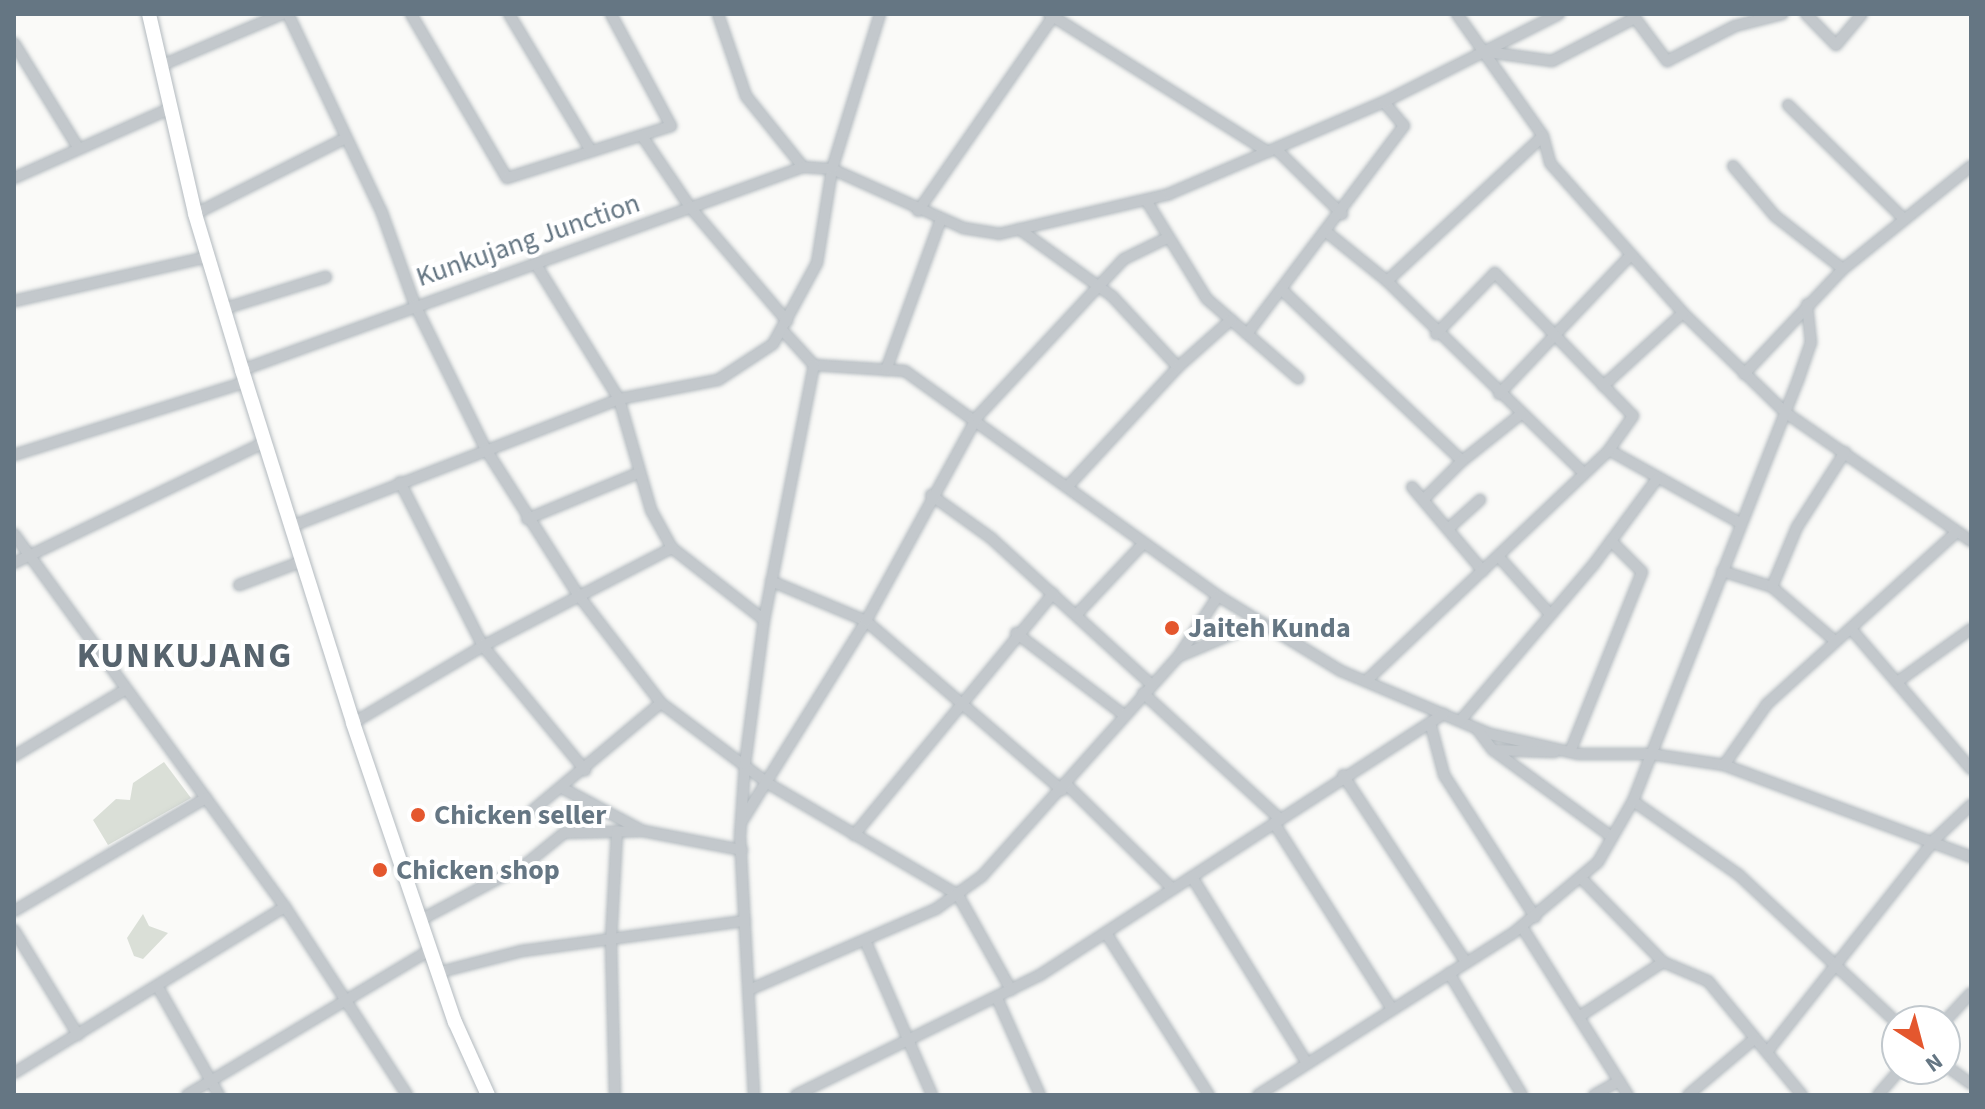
<!DOCTYPE html>
<style>
body{margin:0}
#map{position:relative;width:1985px;height:1109px;overflow:hidden;background:#fafaf8;font-family:"Source Sans 3",sans-serif}
div>[style]{position:absolute}
[style*='--x']{left:calc(var(--x)*1px);top:calc(var(--y)*1px);width:calc(var(--w)*1px);rotate:calc(var(--a)*1deg)}
.green>*{inset:0;background:#dadfd7}
.roads{filter:drop-shadow(0 0 2px #b3babf) drop-shadow(0 0 2px #b3babf)}
.street>*{height:10px;margin:-5px;padding:0 5px;transform-origin:5px;border-radius:5px;background:#c3c8cc}
.secondary>*{height:14px;margin:-7px;padding:0 7px;transform-origin:7px;border-radius:7px;background:#fff}
.dots>*{width:22px;height:22px;translate:-50% -50%;box-sizing:border-box;border:4px solid #fff;border-radius:50%}
span{translate:-50% -50%;white-space:nowrap;text-align:center;line-height:1.15;-webkit-text-stroke:8px #fff;paint-order:stroke}
.street-label{font-size:28px;color:#657683}
.poi-label{font-size:28px;color:#657683;font-weight:700}
.left{translate:0 -50%;text-align:left}
.district-label{font-size:36px;color:#57646e;font-weight:700;letter-spacing:2px}
.frame{position:absolute;inset:0;border:16px solid #657683;pointer-events:none}
.north{position:absolute;left:1881px;top:1005px;width:80px;height:80px;box-sizing:border-box;background:#fff;border:2px solid #c1c8cd;border-radius:50%;rotate:144deg;font-size:22px;font-weight:700;line-height:32px;text-align:center;color:#657683}
.north::after{content:'';display:block;margin:auto;width:28px;height:36px;background:#e4572e;clip-path:polygon(50% 0,100% 100%,50% 72%,0 100%)}
</style>
<div id="map">
<div class="green">
<i style="clip-path:polygon(164px 762px,191px 798px,108px 845px,93px 820px,116px 799px,130px 800px,133px 783px)"></i>
<i style="clip-path:polygon(143px 914px,149px 926px,168px 933px,143px 959px,134px 956px,127px 938px)"></i>
</div>
<div class="roads">
<div class="street">
<i style="--x:288;--y:14;--w:220;--a:64.7"></i>
<i style="--x:382;--y:213;--w:98;--a:70.3"></i>
<i style="--x:415;--y:305;--w:159;--a:63.9"></i>
<i style="--x:485;--y:448;--w:175;--a:57.6"></i>
<i style="--x:579;--y:596;--w:135;--a:52.5"></i>
<i style="--x:661;--y:703;--w:135;--a:36.9"></i>
<i style="--x:769;--y:784;--w:219;--a:30.4"></i>
<i style="--x:958;--y:895;--w:109;--a:60.8"></i>
<i style="--x:411;--y:14;--w:190;--a:59.7"></i>
<i style="--x:507;--y:178;--w:172;--a:-17.6"></i>
<i style="--x:671;--y:126;--w:127;--a:-118.2"></i>
<i style="--x:509;--y:14;--w:160;--a:59.1"></i>
<i style="--x:718;--y:14;--w:87;--a:71.1"></i>
<i style="--x:746;--y:96;--w:91;--a:51.2"></i>
<i style="--x:1049;--y:14;--w:259;--a:32.2"></i>
<i style="--x:1457;--y:14;--w:149;--a:54.8"></i>
<i style="--x:1543;--y:136;--w:28;--a:75"></i>
<i style="--x:1550;--y:163;--w:200;--a:48.4"></i>
<i style="--x:1683;--y:313;--w:144;--a:44.2"></i>
<i style="--x:1786;--y:413;--w:225;--a:34.7"></i>
<i style="--x:1632;--y:14;--w:59;--a:53.3"></i>
<i style="--x:1667;--y:61;--w:76;--a:-27.2"></i>
<i style="--x:1735;--y:26;--w:49;--a:-14.3"></i>
<i style="--x:1806;--y:14;--w:43;--a:45.9"></i>
<i style="--x:1836;--y:45;--w:40;--a:-50"></i>
<i style="--x:14;--y:43;--w:121;--a:58.5"></i>
<i style="--x:1488;--y:52;--w:65;--a:8"></i>
<i style="--x:1552;--y:61;--w:93;--a:-27.4"></i>
<i style="--x:160;--y:66;--w:133;--a:-23.1"></i>
<i style="--x:1788;--y:105;--w:163;--a:44.5"></i>
<i style="--x:642;--y:136;--w:86;--a:55.9"></i>
<i style="--x:690;--y:207;--w:150;--a:49.6"></i>
<i style="--x:1276;--y:149;--w:93;--a:44.6"></i>
<i style="--x:1733;--y:166;--w:65;--a:50"></i>
<i style="--x:1775;--y:216;--w:86;--a:37.9"></i>
<i style="--x:14;--y:178;--w:170;--a:-24"></i>
<i style="--x:1146;--y:200;--w:116;--a:58.4"></i>
<i style="--x:1207;--y:299;--w:121;--a:41"></i>
<i style="--x:918;--y:211;--w:240;--a:-55.2"></i>
<i style="--x:195;--y:214;--w:169;--a:-26.7"></i>
<i style="--x:1019;--y:229;--w:115;--a:35.8"></i>
<i style="--x:1112;--y:296;--w:97;--a:47.1"></i>
<i style="--x:1329;--y:234;--w:75;--a:39"></i>
<i style="--x:1387;--y:281;--w:275;--a:44.3"></i>
<i style="--x:535;--y:263;--w:160;--a:58.3"></i>
<i style="--x:619;--y:399;--w:116;--a:73.9"></i>
<i style="--x:651;--y:510;--w:43;--a:61.1"></i>
<i style="--x:672;--y:548;--w:117;--a:38"></i>
<i style="--x:1387;--y:281;--w:213;--a:-42.9"></i>
<i style="--x:1282;--y:290;--w:248;--a:43.5"></i>
<i style="--x:1462;--y:461;--w:75;--a:-38.5"></i>
<i style="--x:14;--y:301;--w:198;--a:-12.8"></i>
<i style="--x:223;--y:309;--w:108;--a:-17.3"></i>
<i style="--x:784;--y:332;--w:45;--a:47.7"></i>
<i style="--x:814;--y:365;--w:91;--a:3.8"></i>
<i style="--x:905;--y:371;--w:385;--a:35.7"></i>
<i style="--x:1218;--y:596;--w:144;--a:31.4"></i>
<i style="--x:1341;--y:671;--w:162;--a:22.9"></i>
<i style="--x:1490;--y:734;--w:91;--a:12.7"></i>
<i style="--x:1579;--y:754;--w:72;--a:0"></i>
<i style="--x:1651;--y:754;--w:74;--a:8.6"></i>
<i style="--x:1724;--y:765;--w:264;--a:20.4"></i>
<i style="--x:1247;--y:334;--w:261;--a:-53"></i>
<i style="--x:1404;--y:126;--w:31;--a:-130"></i>
<i style="--x:242;--y:370;--w:597;--a:-19.89"></i>
<i style="--x:803;--y:167;--w:29;--a:4"></i>
<i style="--x:832;--y:169;--w:144;--a:24.2"></i>
<i style="--x:963;--y:228;--w:36;--a:9"></i>
<i style="--x:999;--y:234;--w:175;--a:-13.2"></i>
<i style="--x:1169;--y:194;--w:234;--a:-23.2"></i>
<i style="--x:1384;--y:102;--w:196;--a:-26.7"></i>
<i style="--x:886;--y:370;--w:161;--a:-70"></i>
<i style="--x:1744;--y:374;--w:144;--a:-46.7"></i>
<i style="--x:1843;--y:269;--w:164;--a:-38.8"></i>
<i style="--x:1603;--y:386;--w:108;--a:-42.4"></i>
<i style="--x:1499;--y:394;--w:190;--a:-46.5"></i>
<i style="--x:1609;--y:450;--w:150;--a:29.1"></i>
<i style="--x:14;--y:455;--w:243;--a:-17.5"></i>
<i style="--x:400;--y:482;--w:184;--a:63.2"></i>
<i style="--x:483;--y:646;--w:161;--a:50.6"></i>
<i style="--x:1067;--y:487;--w:163;--a:-47.2"></i>
<i style="--x:1178;--y:367;--w:71;--a:-41.6"></i>
<i style="--x:1412;--y:487;--w:110;--a:49.8"></i>
<i style="--x:931;--y:495;--w:74;--a:35.6"></i>
<i style="--x:991;--y:538;--w:217;--a:42.4"></i>
<i style="--x:1424;--y:499;--w:54;--a:-45"></i>
<i style="--x:527;--y:519;--w:120;--a:-22.5"></i>
<i style="--x:292;--y:526;--w:351;--a:-21.2"></i>
<i style="--x:619;--y:399;--w:101;--a:-10.9"></i>
<i style="--x:718;--y:380;--w:66;--a:-33.2"></i>
<i style="--x:773;--y:344;--w:92;--a:-61.5"></i>
<i style="--x:817;--y:263;--w:95;--a:-80.9"></i>
<i style="--x:832;--y:169;--w:162;--a:-72.8"></i>
<i style="--x:1449;--y:528;--w:42;--a:-42.1"></i>
<i style="--x:14;--y:534;--w:461;--a:54"></i>
<i style="--x:285;--y:907;--w:224;--a:57"></i>
<i style="--x:1498;--y:556;--w:78;--a:48.1"></i>
<i style="--x:14;--y:563;--w:279;--a:-25.7"></i>
<i style="--x:1722;--y:571;--w:52;--a:17.7"></i>
<i style="--x:1772;--y:587;--w:83;--a:40.6"></i>
<i style="--x:771;--y:581;--w:103;--a:22.8"></i>
<i style="--x:866;--y:621;--w:259;--a:40.8"></i>
<i style="--x:239;--y:585;--w:68;--a:-20.6"></i>
<i style="--x:1772;--y:587;--w:65;--a:-67.4"></i>
<i style="--x:1797;--y:527;--w:89;--a:-57.4"></i>
<i style="--x:1076;--y:615;--w:98;--a:-46.7"></i>
<i style="--x:1852;--y:630;--w:183;--a:49.4"></i>
<i style="--x:1016;--y:633;--w:136;--a:37.2"></i>
<i style="--x:1180;--y:656;--w:88;--a:-22.8"></i>
<i style="--x:1366;--y:681;--w:335;--a:-43.5"></i>
<i style="--x:1609;--y:450;--w:42;--a:-54.8"></i>
<i style="--x:1633;--y:416;--w:199;--a:-134"></i>
<i style="--x:1495;--y:273;--w:85;--a:134"></i>
<i style="--x:1897;--y:682;--w:91;--a:-35.6"></i>
<i style="--x:1143;--y:693;--w:186;--a:42.6"></i>
<i style="--x:1460;--y:721;--w:206;--a:-49.5"></i>
<i style="--x:1594;--y:564;--w:106;--a:-53.5"></i>
<i style="--x:353;--y:723;--w:151;--a:-30.6"></i>
<i style="--x:483;--y:646;--w:213;--a:-27.4"></i>
<i style="--x:1431;--y:726;--w:51;--a:75.1"></i>
<i style="--x:1444;--y:775;--w:169;--a:57.3"></i>
<i style="--x:1477;--y:729;--w:26;--a:53"></i>
<i style="--x:1493;--y:750;--w:62;--a:1.8"></i>
<i style="--x:1493;--y:750;--w:147;--a:36.2"></i>
<i style="--x:1570;--y:752;--w:194;--a:-68.2"></i>
<i style="--x:1642;--y:572;--w:44;--a:-135"></i>
<i style="--x:14;--y:756;--w:127;--a:-30.8"></i>
<i style="--x:1724;--y:765;--w:75;--a:-54.8"></i>
<i style="--x:1767;--y:704;--w:256;--a:-42.2"></i>
<i style="--x:1343;--y:775;--w:224;--a:56.7"></i>
<i style="--x:1067;--y:785;--w:148;--a:44.5"></i>
<i style="--x:564;--y:789;--w:87;--a:28"></i>
<i style="--x:1633;--y:801;--w:129;--a:34.9"></i>
<i style="--x:1739;--y:875;--w:216;--a:43.1"></i>
<i style="--x:533;--y:810;--w:167;--a:-39.9"></i>
<i style="--x:742;--y:821;--w:235;--a:-58.2"></i>
<i style="--x:866;--y:621;--w:232;--a:-61.4"></i>
<i style="--x:977;--y:417;--w:216;--a:-47.1"></i>
<i style="--x:1124;--y:259;--w:48;--a:-26"></i>
<i style="--x:1274;--y:823;--w:220;--a:57.6"></i>
<i style="--x:854;--y:835;--w:313;--a:-50.5"></i>
<i style="--x:1192;--y:877;--w:219;--a:58.3"></i>
<i style="--x:1583;--y:880;--w:115;--a:45.7"></i>
<i style="--x:1663;--y:962;--w:49;--a:22.9"></i>
<i style="--x:1708;--y:981;--w:148;--a:50.5"></i>
<i style="--x:14;--y:911;--w:223;--a:-30.5"></i>
<i style="--x:422;--y:919;--w:118;--a:-27.9"></i>
<i style="--x:526;--y:864;--w:49;--a:-39.2"></i>
<i style="--x:564;--y:833;--w:79;--a:-1.5"></i>
<i style="--x:643;--y:831;--w:101;--a:10.9"></i>
<i style="--x:1522;--y:927;--w:199;--a:57.8"></i>
<i style="--x:14;--y:930;--w:123;--a:58.6"></i>
<i style="--x:1106;--y:933;--w:192;--a:57.6"></i>
<i style="--x:865;--y:940;--w:169;--a:66.6"></i>
<i style="--x:440;--y:972;--w:85;--a:-14.4"></i>
<i style="--x:522;--y:951;--w:225;--a:-7.7"></i>
<i style="--x:1449;--y:973;--w:142;--a:59.1"></i>
<i style="--x:159;--y:989;--w:122;--a:60.5"></i>
<i style="--x:751;--y:989;--w:202;--a:-23.4"></i>
<i style="--x:936;--y:909;--w:57;--a:-35.7"></i>
<i style="--x:982;--y:876;--w:294;--a:-48.2"></i>
<i style="--x:1178;--y:657;--w:73;--a:-56.7"></i>
<i style="--x:997;--y:998;--w:106;--a:66.1"></i>
<i style="--x:1580;--y:1016;--w:99;--a:-33"></i>
<i style="--x:1945;--y:1021;--w:38;--a:-47"></i>
<i style="--x:1767;--y:1052;--w:271;--a:-51.7"></i>
<i style="--x:1935;--y:839;--w:50;--a:-43.4"></i>
<i style="--x:1945;--y:1065;--w:32;--a:36"></i>
<i style="--x:14;--y:1073;--w:318;--a:-31.5"></i>
<i style="--x:187;--y:1095;--w:285;--a:-30.8"></i>
<i style="--x:615;--y:1095;--w:155;--a:-91.5"></i>
<i style="--x:611;--y:940;--w:109;--a:-86.8"></i>
<i style="--x:754;--y:1095;--w:259;--a:-93.1"></i>
<i style="--x:740;--y:836;--w:72;--a:-86"></i>
<i style="--x:745;--y:764;--w:145;--a:-82.5"></i>
<i style="--x:764;--y:620;--w:260;--a:-78.9"></i>
<i style="--x:796;--y:1095;--w:272;--a:-26.2"></i>
<i style="--x:1040;--y:975;--w:481;--a:-32.9"></i>
<i style="--x:1258;--y:1095;--w:301;--a:-32.4"></i>
<i style="--x:1512;--y:934;--w:112;--a:-39.9"></i>
<i style="--x:1598;--y:862;--w:70;--a:-60.2"></i>
<i style="--x:1633;--y:801;--w:452;--a:-68.6"></i>
<i style="--x:1798;--y:380;--w:39;--a:-71"></i>
<i style="--x:1811;--y:343;--w:39;--a:-96"></i>
<i style="--x:1594;--y:1095;--w:29;--a:-29"></i>
<i style="--x:1688;--y:1095;--w:85;--a:-40.2"></i>
<i style="--x:1878;--y:1095;--w:35;--a:-49"></i>
</div>
<div class="secondary">
<i style="--x:149;--y:14;--w:205;--a:77"></i>
<i style="--x:195;--y:214;--w:163;--a:73.2"></i>
<i style="--x:242;--y:370;--w:370;--a:72.5"></i>
<i style="--x:353;--y:723;--w:316;--a:71.2"></i>
<i style="--x:455;--y:1022;--w:80;--a:65.7"></i>
</div>
</div>
<div class="dots">
<i style="left:1172px;top:628px;background:#e4572e"></i>
<i style="left:418px;top:815px;background:#e4572e"></i>
<i style="left:380px;top:870px;background:#e4572e"></i>
</div>
<div class="street-label">
<span style="left:528px;top:240px;rotate:-19deg">Kunkujang Junction</span>
</div>
<div class="poi-label">
<span class="left" style="left:1188px;top:628px">Jaiteh Kunda</span>
<span class="left" style="left:434px;top:815px">Chicken seller</span>
<span class="left" style="left:396px;top:870px">Chicken shop</span>
</div>
<div class="district-label">
<span style="left:185px;top:656px">KUNKUJANG</span>
</div>
<div class="frame"></div>
<div class="north">N</div>
</div>
